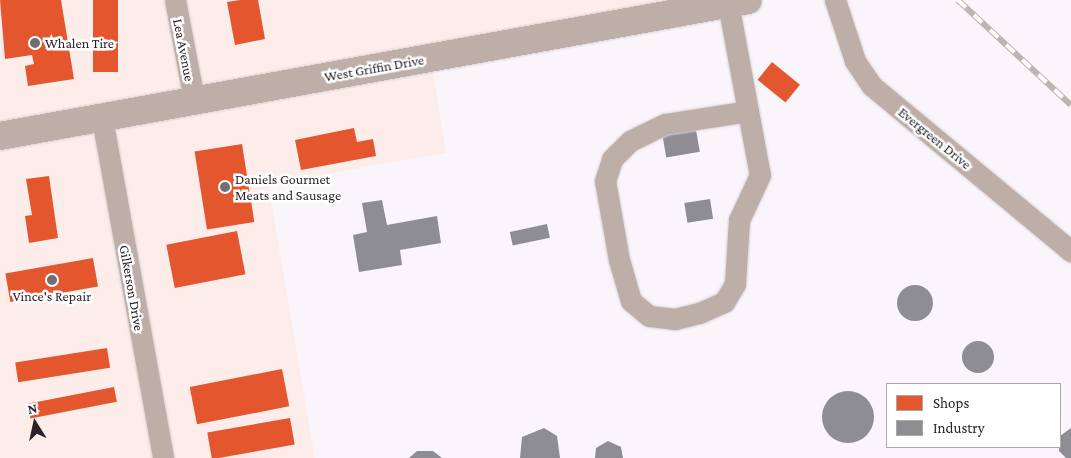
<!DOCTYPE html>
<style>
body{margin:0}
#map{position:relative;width:1071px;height:458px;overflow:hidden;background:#faf5fa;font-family:"Crimson Pro",serif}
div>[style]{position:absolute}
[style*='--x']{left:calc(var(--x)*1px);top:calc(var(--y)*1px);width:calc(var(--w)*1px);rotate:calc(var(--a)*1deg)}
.commercial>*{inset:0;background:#fcedea}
.shops>*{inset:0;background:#e4572e;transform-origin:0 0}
.industry>*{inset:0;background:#8d8d92;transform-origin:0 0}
.round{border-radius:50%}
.roads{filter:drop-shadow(0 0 1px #d4d0d4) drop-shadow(0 0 1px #d4d0d4)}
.minor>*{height:21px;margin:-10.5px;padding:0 10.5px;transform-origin:10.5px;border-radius:10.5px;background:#beaea8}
.major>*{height:28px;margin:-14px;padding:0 14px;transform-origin:14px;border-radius:14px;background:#beaea8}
.rail>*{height:5.5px;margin-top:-2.75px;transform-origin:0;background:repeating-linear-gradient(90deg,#fff 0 11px,#beb4b2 0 22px);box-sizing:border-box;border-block:1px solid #beb4b2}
.dots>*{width:14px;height:14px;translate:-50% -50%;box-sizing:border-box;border:2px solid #fff;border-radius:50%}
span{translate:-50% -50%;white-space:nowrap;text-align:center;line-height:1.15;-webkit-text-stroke:5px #fff;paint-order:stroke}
.poi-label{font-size:14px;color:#2a222b}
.left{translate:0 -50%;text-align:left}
.street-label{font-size:14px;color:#2a222b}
.legend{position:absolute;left:886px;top:383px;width:175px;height:65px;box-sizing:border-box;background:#fff;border:1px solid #aaa7aa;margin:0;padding:6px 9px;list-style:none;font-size:15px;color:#2a222b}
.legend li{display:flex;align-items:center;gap:10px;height:25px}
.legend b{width:25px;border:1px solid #aaa7aa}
.north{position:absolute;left:10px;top:398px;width:50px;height:50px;-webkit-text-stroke:4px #fff;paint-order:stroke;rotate:350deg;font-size:14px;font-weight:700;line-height:20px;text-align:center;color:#2a222b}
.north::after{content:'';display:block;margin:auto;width:18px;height:22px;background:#2a222b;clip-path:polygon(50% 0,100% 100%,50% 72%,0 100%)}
</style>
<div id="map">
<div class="commercial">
<i style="clip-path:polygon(0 0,749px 0,431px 58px,446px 153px,268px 184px,315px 458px,0 458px)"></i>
</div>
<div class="shops">
<i style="clip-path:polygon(0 0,61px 0,74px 79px,28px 86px,25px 66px,34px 64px,32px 55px,5px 59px)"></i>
<i style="left:93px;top:0;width:25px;height:72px"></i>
<i style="clip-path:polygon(240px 0,258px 0,265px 39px,235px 45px,227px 2px)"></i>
<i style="left:772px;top:62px;width:36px;height:23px;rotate:39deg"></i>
<i style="clip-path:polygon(354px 128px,357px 142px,373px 139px,376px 156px,301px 170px,295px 140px)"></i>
<i style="left:242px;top:144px;width:79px;height:48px;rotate:81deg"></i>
<i style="clip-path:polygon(49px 176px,58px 238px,29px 243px,25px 216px,32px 215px,26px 179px)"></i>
<i style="left:237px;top:231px;width:44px;height:72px;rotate:79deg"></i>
<i style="left:93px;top:258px;width:29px;height:89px;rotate:80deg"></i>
<i style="left:107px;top:348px;width:20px;height:93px;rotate:81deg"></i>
<i style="left:282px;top:369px;width:38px;height:94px;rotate:79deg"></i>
<i style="left:114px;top:387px;width:15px;height:88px;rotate:79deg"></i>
<i style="left:290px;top:418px;width:27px;height:84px;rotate:80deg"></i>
</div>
<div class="industry">
<i style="left:696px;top:130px;width:22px;height:34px;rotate:80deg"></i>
<i style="left:710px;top:199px;width:20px;height:26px;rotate:81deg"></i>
<i style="clip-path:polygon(382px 200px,387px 225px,437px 216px,441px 243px,400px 250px,402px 265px,359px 272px,353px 235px,367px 232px,362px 203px)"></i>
<i style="left:547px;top:224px;width:14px;height:38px;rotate:78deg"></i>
<i class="round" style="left:897px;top:285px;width:36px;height:36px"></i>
<i class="round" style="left:962px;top:341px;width:32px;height:32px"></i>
<i class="round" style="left:822px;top:391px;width:52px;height:52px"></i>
<i style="clip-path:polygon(544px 428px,557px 436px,560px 458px,520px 458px,522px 437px)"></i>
<i style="clip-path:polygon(1071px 428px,1071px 458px,1066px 458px,1059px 451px,1060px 436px)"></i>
<i style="clip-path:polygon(608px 441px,621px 447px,623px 458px,595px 458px,596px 448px)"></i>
<i style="clip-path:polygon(417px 451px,433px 451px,442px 458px,409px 458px)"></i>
</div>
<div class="roads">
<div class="minor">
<i style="--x:175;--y:0;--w:102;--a:79.2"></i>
<i style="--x:835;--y:0;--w:64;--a:71.8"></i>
<i style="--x:855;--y:61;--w:30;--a:56"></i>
<i style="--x:872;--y:86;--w:259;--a:39.7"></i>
<i style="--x:728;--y:3;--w:175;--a:79.5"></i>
<i style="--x:760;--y:175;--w:50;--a:115"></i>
<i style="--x:739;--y:220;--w:64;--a:93.6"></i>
<i style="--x:735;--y:284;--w:21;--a:121"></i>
<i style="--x:724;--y:302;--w:27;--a:156"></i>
<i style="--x:699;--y:313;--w:25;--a:166"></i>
<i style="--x:675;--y:319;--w:26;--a:-173"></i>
<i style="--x:649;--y:316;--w:23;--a:-140"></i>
<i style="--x:631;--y:301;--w:43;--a:-106.3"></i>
<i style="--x:619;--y:260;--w:80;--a:-100"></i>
<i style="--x:605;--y:181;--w:23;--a:-72"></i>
<i style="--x:612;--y:159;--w:25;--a:-45"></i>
<i style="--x:630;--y:141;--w:39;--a:-26"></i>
<i style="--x:665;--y:124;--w:84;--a:-8.9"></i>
<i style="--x:102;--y:118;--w:345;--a:79.8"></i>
</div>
<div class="major">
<i style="--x:0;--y:136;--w:760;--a:-10.3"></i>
</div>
</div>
<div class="rail">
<i style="--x:958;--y:0;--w:154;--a:42.9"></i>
</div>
<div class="dots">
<i style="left:35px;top:43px;background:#736c73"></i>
<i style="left:225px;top:187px;background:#736c73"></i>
<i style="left:52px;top:280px;background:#736c73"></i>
</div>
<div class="poi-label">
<span class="left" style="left:45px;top:43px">Whalen Tire</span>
<span class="left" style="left:235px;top:187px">Daniels Gourmet<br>Meats and Sausage</span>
<span style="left:52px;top:296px">Vince's Repair</span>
</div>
<div class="street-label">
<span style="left:184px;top:50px;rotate:79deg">Lea Avenue</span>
<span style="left:374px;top:68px;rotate:-10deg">West Griffin Drive</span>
<span style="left:935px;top:138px;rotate:39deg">Evergreen Drive</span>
<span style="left:132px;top:288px;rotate:80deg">Gilkerson Drive</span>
</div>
<ul class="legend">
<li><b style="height:14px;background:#e4572e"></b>Shops</li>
<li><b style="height:14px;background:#8d8d92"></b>Industry</li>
</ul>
<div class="north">N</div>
</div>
